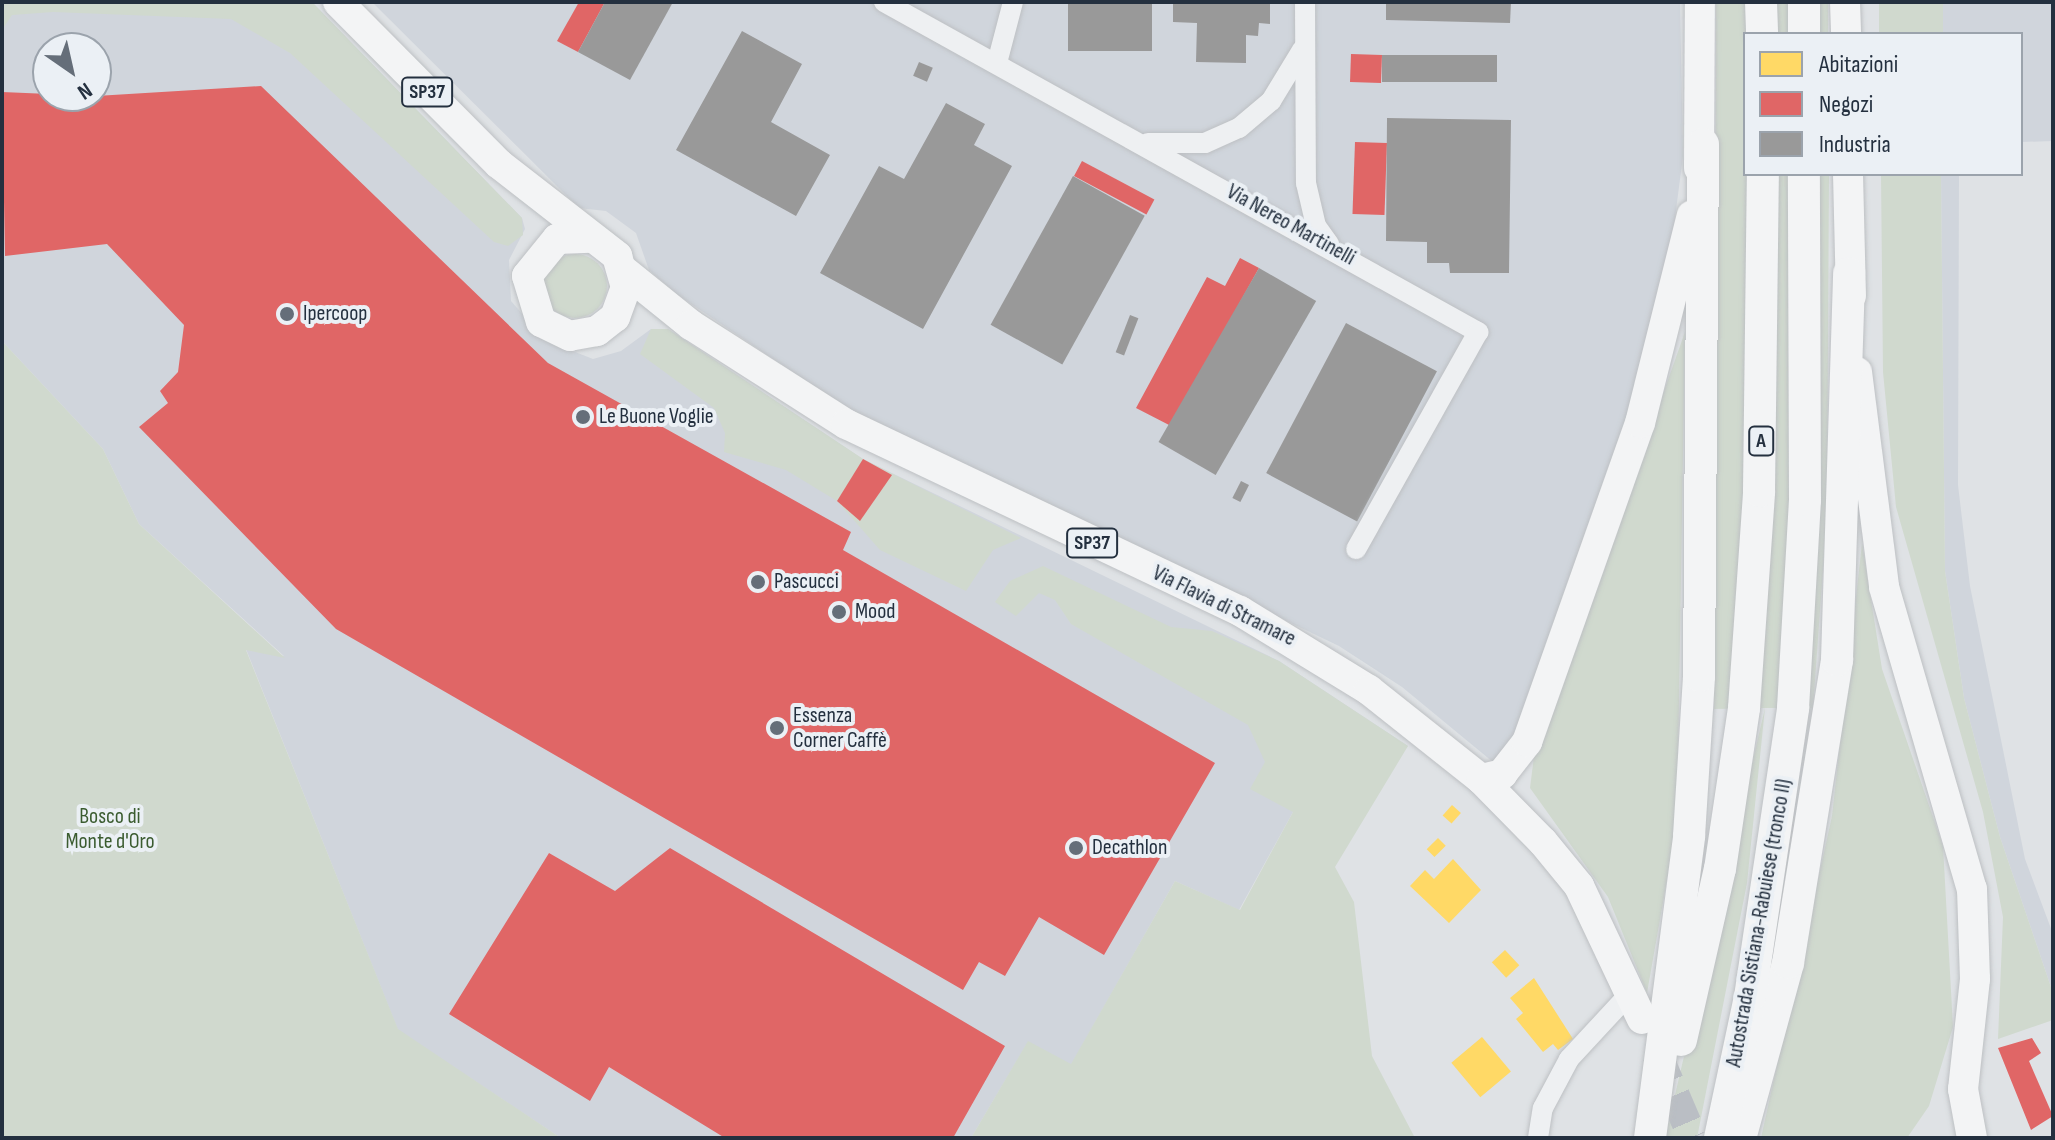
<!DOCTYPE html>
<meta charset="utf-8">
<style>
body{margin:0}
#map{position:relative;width:2055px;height:1140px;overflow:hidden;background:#dfe2e5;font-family:"Sofia Sans Condensed",sans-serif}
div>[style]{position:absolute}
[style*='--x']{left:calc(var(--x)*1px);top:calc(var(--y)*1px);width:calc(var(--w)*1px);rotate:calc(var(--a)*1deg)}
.built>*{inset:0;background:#d0d5dc}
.green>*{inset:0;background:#d0d9ce;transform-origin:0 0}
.round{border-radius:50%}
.homes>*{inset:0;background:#ffd966;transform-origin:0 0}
.shops>*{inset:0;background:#e06666;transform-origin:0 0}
.industry>*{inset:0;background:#999;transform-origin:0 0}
.primary-tunnel>*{height:30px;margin-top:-15px;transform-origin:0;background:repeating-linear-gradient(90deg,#babec4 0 30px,transparent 0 45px)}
.roads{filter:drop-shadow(0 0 2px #bdc0c3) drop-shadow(0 0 2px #bdc0c3)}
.minor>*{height:20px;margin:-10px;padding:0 10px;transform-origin:10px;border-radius:10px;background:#eef0f2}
.primary>*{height:30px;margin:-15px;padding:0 15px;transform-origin:15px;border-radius:15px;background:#f3f4f5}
.trunk>*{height:32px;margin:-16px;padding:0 16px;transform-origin:16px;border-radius:16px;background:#f3f4f5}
.dots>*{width:22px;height:22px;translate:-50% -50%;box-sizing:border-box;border:4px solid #ebf0f5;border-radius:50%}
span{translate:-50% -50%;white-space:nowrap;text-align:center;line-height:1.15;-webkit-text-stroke:8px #ebf0f5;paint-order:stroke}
.shield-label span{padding:2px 6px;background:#ebf0f5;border:2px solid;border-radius:6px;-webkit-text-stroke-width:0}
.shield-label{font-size:20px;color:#24303f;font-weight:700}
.street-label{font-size:22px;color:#24303f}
.poi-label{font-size:22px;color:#24303f}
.left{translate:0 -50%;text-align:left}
.park-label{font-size:22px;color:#3b5c30}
.frame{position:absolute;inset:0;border:4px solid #24303f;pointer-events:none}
.legend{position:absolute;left:1743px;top:32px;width:280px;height:144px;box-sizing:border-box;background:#ebf0f5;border:2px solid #9ba3ac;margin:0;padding:10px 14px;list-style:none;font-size:24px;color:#24303f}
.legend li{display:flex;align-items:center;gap:16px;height:40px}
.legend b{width:40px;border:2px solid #9ba3ac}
.north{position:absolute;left:32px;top:32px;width:80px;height:80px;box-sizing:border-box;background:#ebf0f5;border:2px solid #9ba3ac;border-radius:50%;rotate:146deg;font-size:22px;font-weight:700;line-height:32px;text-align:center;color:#24303f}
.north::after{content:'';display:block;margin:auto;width:28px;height:36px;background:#656e79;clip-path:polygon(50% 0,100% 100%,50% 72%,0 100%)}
</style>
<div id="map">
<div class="built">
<i style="clip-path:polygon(evenodd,2px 2px,312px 2px,522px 218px,525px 229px,509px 260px,511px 301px,545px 340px,593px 359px,621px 351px,651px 329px,668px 329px,863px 459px,1279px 661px,1408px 746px,1293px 812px,1239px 910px,1175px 881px,1071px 1065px,1028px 1042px,971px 1138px,561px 1138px,398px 1030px,246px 649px,284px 656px,139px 524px,103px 449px,2px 341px,2px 2px,48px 48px,96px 48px,96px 96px,48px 96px,48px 48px)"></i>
<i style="clip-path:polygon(372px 2px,1680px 2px,1683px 156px,1668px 272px,1638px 390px,1507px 754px,1493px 762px,1402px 687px,1339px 646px,855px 414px,675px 293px,649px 270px,636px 233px,606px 211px,579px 208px)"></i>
<i style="clip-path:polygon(1943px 2px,2053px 2px,2053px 141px,2021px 142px,2021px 34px,1942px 34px)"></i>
<i style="clip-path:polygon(1941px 174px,1959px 174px,1958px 485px,1970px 586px,2025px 859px,2053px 934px,2053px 993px,2000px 837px,1964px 698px,1945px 571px)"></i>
</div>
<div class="green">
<i style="clip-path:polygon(2px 2px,312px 2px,522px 218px,523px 235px,508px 246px,494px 242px,290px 53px,231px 19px,53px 12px,12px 15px,2px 30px)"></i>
<i style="clip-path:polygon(1716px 2px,1828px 2px,1828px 34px,1745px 34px,1745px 174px,1829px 174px,1827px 514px,1813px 708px,1765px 708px,1747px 883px,1697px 1138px,1665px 1138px,1765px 708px,1714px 709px)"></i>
<i style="left:1879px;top:2px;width:64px;height:32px"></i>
<i style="clip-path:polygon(1881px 174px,1941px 174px,1945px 571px,1964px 698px,2000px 837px,2053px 993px,2053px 1020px,1998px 1039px,2003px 917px,1983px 812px,1896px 507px,1883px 372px)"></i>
<i class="round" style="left:543px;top:254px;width:64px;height:64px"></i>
<i style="clip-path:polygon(651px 329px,668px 329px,863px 459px,1021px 538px,993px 550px,966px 591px,880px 550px,837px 501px,786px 470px,724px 452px,725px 433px,714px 408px,640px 354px)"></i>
<i style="clip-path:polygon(1685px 332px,1677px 823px,1647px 993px,1608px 897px,1530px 788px,1534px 756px)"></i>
<i style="clip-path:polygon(2px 341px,103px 449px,139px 524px,285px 658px,246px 650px,398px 1029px,561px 1138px,2px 1138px)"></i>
<i style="clip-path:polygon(1862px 543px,1882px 669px,1943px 846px,1953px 1027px,1929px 1106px,1907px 1138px,1761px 1138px,1832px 816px)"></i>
<i style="clip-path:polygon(1043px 566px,1171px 627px,1212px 631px,1279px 661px,1408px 746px,1335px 867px,1354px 902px,1372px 1056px,1415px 1138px,971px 1138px,1028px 1041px,1071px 1064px,1175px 881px,1240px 910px,1293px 812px,1250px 789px,1265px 762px,1248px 725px,1071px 624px,1055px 600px,1039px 593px,1016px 616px,995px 602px,1010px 581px)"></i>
</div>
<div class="homes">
<i style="left:1452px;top:805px;width:12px;height:14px;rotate:42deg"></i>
<i style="left:1438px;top:838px;width:11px;height:16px;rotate:45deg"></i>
<i style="clip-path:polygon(1453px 859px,1481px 890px,1449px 923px,1410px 886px,1425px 870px,1434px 879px)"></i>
<i style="left:1505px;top:950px;width:21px;height:18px;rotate:47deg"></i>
<i style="clip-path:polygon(1534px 978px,1573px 1039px,1558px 1050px,1553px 1044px,1543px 1052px,1516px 1019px,1523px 1013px,1510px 998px)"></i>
<i style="left:1482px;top:1037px;width:45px;height:40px;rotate:50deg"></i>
</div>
<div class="shops">
<i style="clip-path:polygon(579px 2px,605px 2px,578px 52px,557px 41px)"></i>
<i style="left:1351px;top:54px;width:31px;height:28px;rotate:2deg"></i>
<i style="clip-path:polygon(261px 86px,548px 363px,851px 532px,843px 550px,1215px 763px,1104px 955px,1039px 917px,1005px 976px,979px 962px,963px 990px,336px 629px,139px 427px,168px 403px,160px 391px,178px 372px,184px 325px,107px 244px,5px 256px,2px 92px,96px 96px)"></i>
<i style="left:1355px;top:142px;width:32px;height:72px;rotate:2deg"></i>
<i style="left:1082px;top:161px;width:82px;height:17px;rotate:28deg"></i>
<i style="clip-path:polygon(1240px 258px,1259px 268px,1171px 426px,1136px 408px,1207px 277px,1225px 286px)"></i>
<i style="clip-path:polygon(863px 459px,892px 475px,860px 521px,837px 501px)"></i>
<i style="clip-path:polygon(670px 848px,1005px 1046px,953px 1138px,725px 1138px,609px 1067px,590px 1101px,449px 1014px,549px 853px,615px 891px)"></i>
<i style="clip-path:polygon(2032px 1038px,2041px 1053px,2029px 1061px,2053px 1116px,2031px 1130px,1998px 1048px)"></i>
</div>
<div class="industry">
<i style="clip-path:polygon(605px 2px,673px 2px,630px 80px,578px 52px)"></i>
<i style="left:1068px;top:2px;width:84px;height:49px"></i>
<i style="clip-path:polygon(1173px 2px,1270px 2px,1270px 24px,1259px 23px,1258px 36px,1246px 35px,1246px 63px,1196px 62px,1197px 23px,1173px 22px)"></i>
<i style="clip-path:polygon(1386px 2px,1511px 2px,1510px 23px,1386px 20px)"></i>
<i style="clip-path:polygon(742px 31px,802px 64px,771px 122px,830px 155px,796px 216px,676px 150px)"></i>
<i style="left:1382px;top:55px;width:115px;height:27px"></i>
<i style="left:919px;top:62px;width:15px;height:15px;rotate:23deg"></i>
<i style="clip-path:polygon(946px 103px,985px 124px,974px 145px,1012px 166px,923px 329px,820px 273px,879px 166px,904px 179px)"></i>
<i style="clip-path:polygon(1387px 118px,1511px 120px,1509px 273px,1450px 273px,1449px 263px,1427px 263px,1427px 242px,1386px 241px)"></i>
<i style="left:1073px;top:176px;width:82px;height:170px;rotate:29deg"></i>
<i style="left:1259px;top:268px;width:66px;height:201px;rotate:30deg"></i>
<i style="left:1130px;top:315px;width:9px;height:40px;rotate:21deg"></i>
<i style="left:1346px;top:323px;width:103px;height:170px;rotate:28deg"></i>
<i style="left:1241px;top:481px;width:9px;height:19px;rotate:27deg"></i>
</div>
<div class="primary-tunnel">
<i style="--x:1657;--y:1054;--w:91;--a:66.8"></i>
</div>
<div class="roads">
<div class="minor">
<i style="--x:884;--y:2;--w:680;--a:29.05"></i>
<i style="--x:1478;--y:332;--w:249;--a:119.3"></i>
<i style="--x:1305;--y:2;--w:181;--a:89.7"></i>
<i style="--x:1306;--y:183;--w:44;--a:76.9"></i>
<i style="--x:1316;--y:226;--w:22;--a:54"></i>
<i style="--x:997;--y:63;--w:63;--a:-75.3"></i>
<i style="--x:1148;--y:143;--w:57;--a:0"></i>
<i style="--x:1205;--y:143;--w:37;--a:-24"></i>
<i style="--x:1239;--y:128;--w:42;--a:-40.2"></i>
<i style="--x:1271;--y:101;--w:60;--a:-58.7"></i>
<i style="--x:1538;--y:1138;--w:30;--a:-81"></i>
<i style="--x:1543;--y:1108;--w:55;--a:-62"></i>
<i style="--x:1569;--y:1059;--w:91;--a:-47.2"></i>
</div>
<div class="primary">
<i style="--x:338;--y:2;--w:228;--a:45.2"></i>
<i style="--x:499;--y:164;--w:150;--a:37.9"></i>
<i style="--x:617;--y:256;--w:32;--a:74"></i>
<i style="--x:626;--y:287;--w:32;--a:110"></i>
<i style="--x:615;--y:317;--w:23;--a:142"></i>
<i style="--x:597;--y:331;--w:27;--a:170"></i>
<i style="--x:570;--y:336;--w:32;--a:-154"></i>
<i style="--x:541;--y:322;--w:48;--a:-106.9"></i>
<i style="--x:527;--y:276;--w:48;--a:-51"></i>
<i style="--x:557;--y:239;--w:33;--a:-2"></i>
<i style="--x:1845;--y:2;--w:32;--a:88"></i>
<i style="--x:1699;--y:168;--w:166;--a:-89.7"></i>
<i style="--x:1848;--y:174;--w:122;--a:88.6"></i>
<i style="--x:624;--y:271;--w:86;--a:38.9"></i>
<i style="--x:691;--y:325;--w:184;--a:32.6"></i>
<i style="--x:846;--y:424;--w:436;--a:25.4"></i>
<i style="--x:1240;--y:611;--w:151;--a:31.5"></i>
<i style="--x:1369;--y:690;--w:143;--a:38.5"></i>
<i style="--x:1481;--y:779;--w:88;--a:45.5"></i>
<i style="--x:1543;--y:842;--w:57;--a:50.7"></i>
<i style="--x:1579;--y:886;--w:147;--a:64.7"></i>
<i style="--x:1857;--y:372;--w:217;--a:82.8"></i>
<i style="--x:1884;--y:587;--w:315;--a:73.8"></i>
<i style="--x:1972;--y:889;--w:90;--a:88.1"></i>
<i style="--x:1975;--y:979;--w:111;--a:96.2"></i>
<i style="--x:1963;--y:1089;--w:50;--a:79.6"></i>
<i style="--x:1481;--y:779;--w:22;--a:-13"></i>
<i style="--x:1502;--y:774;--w:41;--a:-52"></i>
<i style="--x:1527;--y:742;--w:338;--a:-70.5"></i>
<i style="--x:1640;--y:423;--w:214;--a:-76"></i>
</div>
<div class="trunk">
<i style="--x:1761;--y:2;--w:32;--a:88"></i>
<i style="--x:1804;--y:2;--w:32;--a:90"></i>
<i style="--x:1681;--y:1040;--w:175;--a:-77.2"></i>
<i style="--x:1720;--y:869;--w:163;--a:-81.5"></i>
<i style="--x:1744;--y:708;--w:218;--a:-86"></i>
<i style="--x:1759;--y:491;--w:317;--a:-89.3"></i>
<i style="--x:1741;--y:1135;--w:178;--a:-74.7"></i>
<i style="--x:1788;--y:963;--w:307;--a:-80.8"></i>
<i style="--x:1837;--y:660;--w:387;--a:-88.2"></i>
<i style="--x:1650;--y:1138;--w:305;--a:-82.6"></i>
<i style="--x:1689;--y:836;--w:160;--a:-86.4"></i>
<i style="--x:1699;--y:676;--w:532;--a:-89.57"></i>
<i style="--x:1720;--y:1138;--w:144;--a:-78"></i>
<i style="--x:1750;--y:997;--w:292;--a:-81.5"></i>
<i style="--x:1793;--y:708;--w:208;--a:-86.7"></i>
<i style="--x:1805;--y:500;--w:326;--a:-90.2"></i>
</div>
</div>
<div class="dots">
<i style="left:287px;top:314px;background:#656e79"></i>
<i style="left:583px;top:417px;background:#656e79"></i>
<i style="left:758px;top:582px;background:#656e79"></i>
<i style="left:839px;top:612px;background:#656e79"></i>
<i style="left:777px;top:728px;background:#656e79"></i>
<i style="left:1076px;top:848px;background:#656e79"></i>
</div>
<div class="shield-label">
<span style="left:427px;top:92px">SP37</span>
<span style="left:1761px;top:441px">A</span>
<span style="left:1092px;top:543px">SP37</span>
</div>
<div class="street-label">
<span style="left:1291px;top:225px;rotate:29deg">Via Nereo Martinelli</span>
<span style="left:1224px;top:606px;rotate:26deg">Via Flavia di Stramare</span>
<span style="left:1759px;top:923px;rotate:-80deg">Autostrada Sistiana-Rabuiese (tronco II)</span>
</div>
<div class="poi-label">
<span class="left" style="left:303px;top:314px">Ipercoop</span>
<span class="left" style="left:599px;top:417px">Le Buone Voglie</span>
<span class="left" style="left:774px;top:582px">Pascucci</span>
<span class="left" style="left:855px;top:612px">Mood</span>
<span class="left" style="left:793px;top:728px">Essenza<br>Corner Caffè</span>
<span class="left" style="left:1092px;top:848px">Decathlon</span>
</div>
<div class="park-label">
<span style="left:110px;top:829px">Bosco di<br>Monte d'Oro</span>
</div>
<div class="frame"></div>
<ul class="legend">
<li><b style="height:22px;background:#ffd966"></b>Abitazioni</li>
<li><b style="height:22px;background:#e06666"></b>Negozi</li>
<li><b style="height:22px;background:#999"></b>Industria</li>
</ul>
<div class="north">N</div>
</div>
